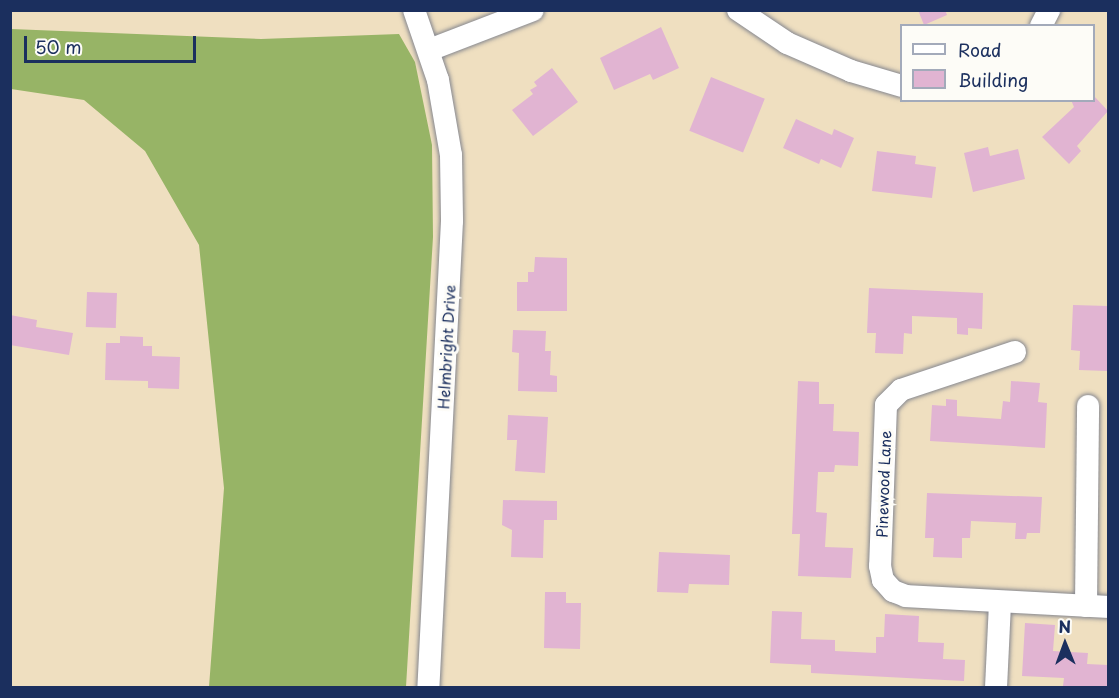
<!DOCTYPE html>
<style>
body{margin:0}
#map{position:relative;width:1119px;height:698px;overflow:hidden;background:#efdfc0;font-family:"Playpen Sans",sans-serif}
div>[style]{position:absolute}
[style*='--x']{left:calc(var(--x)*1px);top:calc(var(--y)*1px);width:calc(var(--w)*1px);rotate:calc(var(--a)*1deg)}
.forest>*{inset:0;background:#97b466}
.building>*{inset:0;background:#e1b4d2;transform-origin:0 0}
.roads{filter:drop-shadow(0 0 2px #85878f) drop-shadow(0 0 2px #85878f)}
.street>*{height:22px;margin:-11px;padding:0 11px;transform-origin:11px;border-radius:11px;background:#fff}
span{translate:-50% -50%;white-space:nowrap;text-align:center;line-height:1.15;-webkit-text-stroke:6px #fdfcf7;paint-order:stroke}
.street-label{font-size:15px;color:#1b2f5e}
.frame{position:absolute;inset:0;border:12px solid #1b2f5e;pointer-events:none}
.legend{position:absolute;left:900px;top:24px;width:195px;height:78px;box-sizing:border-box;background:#fdfcf7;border:2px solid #a3aaba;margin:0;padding:8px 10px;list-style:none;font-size:18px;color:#1b2f5e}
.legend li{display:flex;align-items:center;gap:12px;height:30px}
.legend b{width:30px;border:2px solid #a3aaba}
.north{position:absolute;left:1035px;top:614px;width:60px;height:60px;-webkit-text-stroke:4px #fdfcf7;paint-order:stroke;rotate:359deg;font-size:16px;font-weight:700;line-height:24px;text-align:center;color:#1b2f5e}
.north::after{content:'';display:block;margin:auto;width:21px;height:27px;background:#1b2f5e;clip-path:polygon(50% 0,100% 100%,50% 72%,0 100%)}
.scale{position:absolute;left:24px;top:36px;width:172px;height:27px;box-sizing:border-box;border:3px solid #1b2f5e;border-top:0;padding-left:8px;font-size:18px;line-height:21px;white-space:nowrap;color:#1b2f5e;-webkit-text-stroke:4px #fdfcf7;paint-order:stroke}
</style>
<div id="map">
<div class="forest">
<i style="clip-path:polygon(11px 29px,261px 39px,399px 34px,415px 62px,432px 145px,433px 237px,406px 687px,209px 687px,224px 488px,199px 245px,145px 151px,84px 100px,11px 89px)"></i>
</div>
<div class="building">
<i style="clip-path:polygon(918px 10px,945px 10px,947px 15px,924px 25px)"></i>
<i style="clip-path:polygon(661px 27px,679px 68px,653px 80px,650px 74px,614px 90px,600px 58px)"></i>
<i style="clip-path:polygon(552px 68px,578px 102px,533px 136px,512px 110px,533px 94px,530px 90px,537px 86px,534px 82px)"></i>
<i style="left:711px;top:77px;width:58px;height:58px;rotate:22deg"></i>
<i style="clip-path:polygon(1094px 96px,1108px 111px,1077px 146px,1081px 151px,1069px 164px,1042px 137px,1074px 107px,1071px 100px,1094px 100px)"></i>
<i style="clip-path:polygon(796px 119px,832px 135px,834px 129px,854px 138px,841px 168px,821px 159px,819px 164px,783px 148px)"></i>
<i style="clip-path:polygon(988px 147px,990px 156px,1018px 149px,1025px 179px,973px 192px,964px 153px)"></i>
<i style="clip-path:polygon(877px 151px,916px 156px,915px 164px,936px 167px,932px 198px,872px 191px)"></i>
<i style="clip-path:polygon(535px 257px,567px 258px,567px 311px,517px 311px,517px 282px,528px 282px,528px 272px,534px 272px)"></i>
<i style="clip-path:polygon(869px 288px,983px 293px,982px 329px,968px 328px,968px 335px,957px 334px,957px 318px,912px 316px,912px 334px,904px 333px,903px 354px,875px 353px,876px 333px,867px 333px)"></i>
<i style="left:87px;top:292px;width:30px;height:35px;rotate:2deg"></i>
<i style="clip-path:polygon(1073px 305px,1108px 306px,1107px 371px,1079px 370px,1080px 351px,1071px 350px)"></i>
<i style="clip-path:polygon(10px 315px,37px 320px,36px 327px,73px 333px,69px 355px,10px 345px)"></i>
<i style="clip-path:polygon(513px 330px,546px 331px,545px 351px,551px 351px,550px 375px,557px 376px,557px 392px,518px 391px,519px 353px,512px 352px)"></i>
<i style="clip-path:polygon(120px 336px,143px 337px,143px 346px,152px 346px,152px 356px,180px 357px,179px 389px,148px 388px,148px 381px,105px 380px,106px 343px,120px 343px)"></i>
<i style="clip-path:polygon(798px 381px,819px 382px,819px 404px,834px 404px,833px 431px,859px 432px,858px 466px,835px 465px,834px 472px,818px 472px,816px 512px,827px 513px,825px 547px,853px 548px,851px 578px,798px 576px,800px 534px,792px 534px)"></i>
<i style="clip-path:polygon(1011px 381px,1040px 383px,1038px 402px,1047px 403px,1045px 448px,930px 441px,932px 405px,946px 406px,946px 399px,957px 400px,957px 416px,1001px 419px,1003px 401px,1010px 402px)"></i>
<i style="clip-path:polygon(508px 415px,548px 417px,545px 473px,515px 471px,517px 440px,507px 440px)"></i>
<i style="clip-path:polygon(927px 493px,1042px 497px,1040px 533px,1027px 533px,1026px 539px,1015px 539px,1016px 523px,971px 521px,970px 538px,962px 538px,962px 558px,933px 557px,934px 538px,925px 538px)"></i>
<i style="clip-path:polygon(503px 500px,557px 501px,557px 520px,544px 520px,543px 558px,511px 557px,512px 530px,502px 525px)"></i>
<i style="clip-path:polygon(659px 552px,730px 555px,729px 585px,689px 584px,688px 593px,657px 592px)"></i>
<i style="clip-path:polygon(545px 592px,566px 592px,566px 603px,581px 603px,580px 649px,544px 648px)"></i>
<i style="clip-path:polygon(772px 611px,802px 612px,801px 639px,835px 640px,835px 651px,876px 653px,876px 637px,884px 637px,885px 614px,919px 616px,918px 642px,944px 643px,943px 659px,965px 660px,964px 681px,811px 673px,811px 665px,770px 663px)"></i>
<i style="clip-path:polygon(1025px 623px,1055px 625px,1053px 651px,1088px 653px,1087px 664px,1108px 665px,1108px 688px,1063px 686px,1064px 678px,1022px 676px)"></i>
</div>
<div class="roads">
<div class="street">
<i style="--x:414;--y:10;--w:74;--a:71.1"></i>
<i style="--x:438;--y:80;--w:76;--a:80.2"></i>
<i style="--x:451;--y:155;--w:66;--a:89.1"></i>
<i style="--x:452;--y:221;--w:468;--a:92.9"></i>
<i style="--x:738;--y:10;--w:59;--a:34"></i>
<i style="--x:787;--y:43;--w:70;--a:23.6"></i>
<i style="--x:851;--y:71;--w:53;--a:16.4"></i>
<i style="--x:1041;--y:26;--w:18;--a:-63"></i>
<i style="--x:429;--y:50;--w:111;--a:-21"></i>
<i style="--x:1015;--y:352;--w:120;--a:161.6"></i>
<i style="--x:901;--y:390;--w:21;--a:135"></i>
<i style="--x:886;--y:405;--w:161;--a:92.1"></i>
<i style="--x:880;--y:566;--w:14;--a:78"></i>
<i style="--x:883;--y:580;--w:15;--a:48"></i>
<i style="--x:893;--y:591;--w:14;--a:21"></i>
<i style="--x:906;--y:596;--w:202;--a:3.1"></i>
<i style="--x:1086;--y:606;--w:200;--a:-89.4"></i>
<i style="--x:996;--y:688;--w:86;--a:-87.3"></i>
</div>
</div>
<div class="street-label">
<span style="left:446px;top:347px;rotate:-87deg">Helmbright Drive</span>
<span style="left:883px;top:484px;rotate:-88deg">Pinewood Lane</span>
</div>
<div class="frame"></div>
<ul class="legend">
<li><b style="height:8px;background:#fff"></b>Road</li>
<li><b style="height:16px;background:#e1b4d2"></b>Building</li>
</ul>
<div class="north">N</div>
<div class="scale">50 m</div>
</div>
